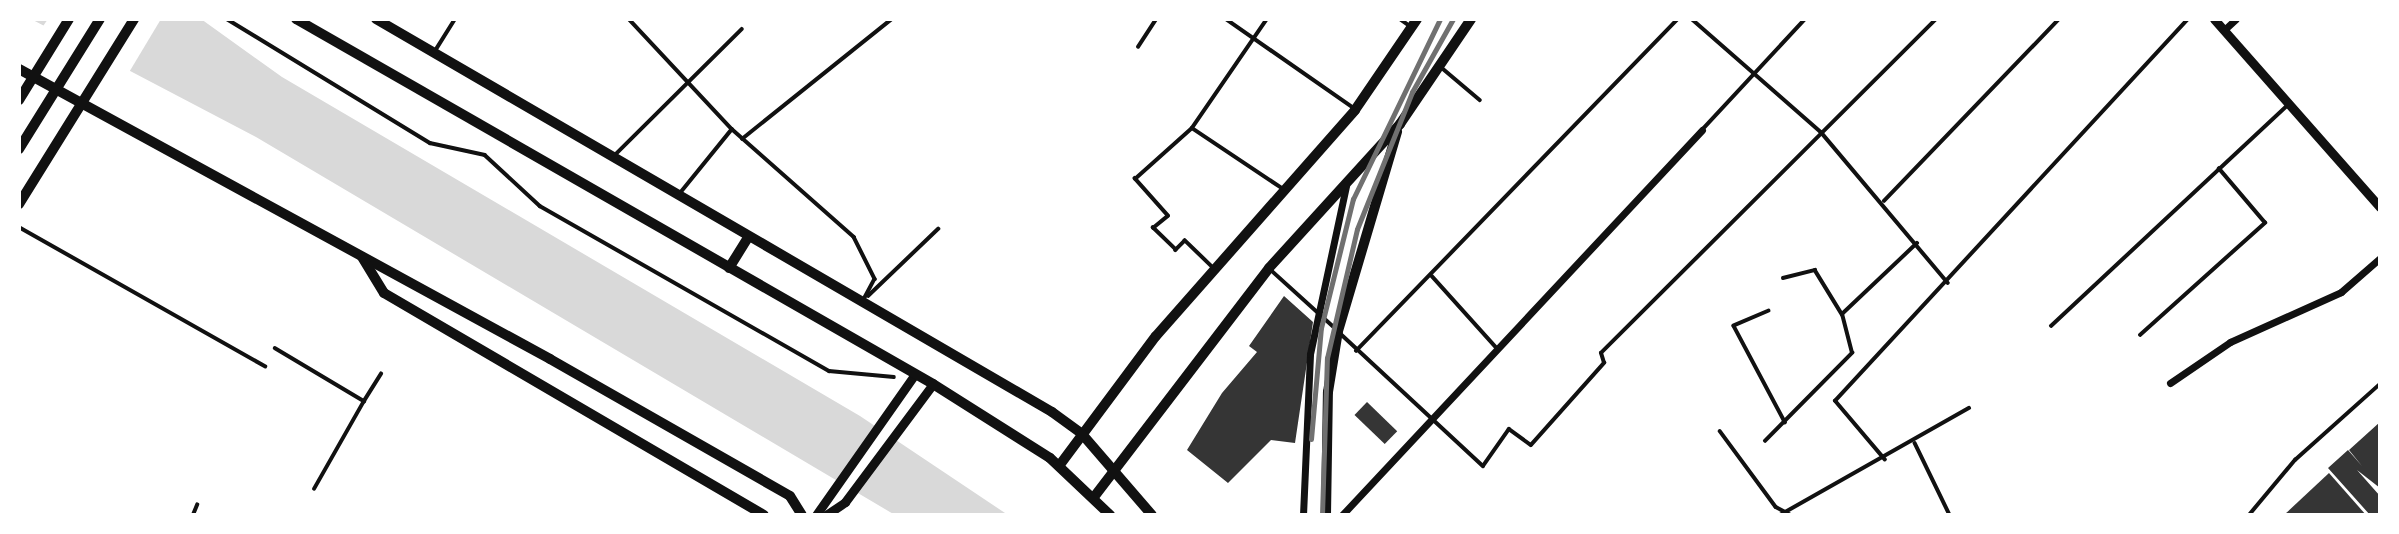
<!DOCTYPE html>
<style>
body{margin:0}
#map{position:relative;width:2399px;height:534px;overflow:hidden;background:#fff;font-family:"DejaVu Sans",sans-serif}
div>[style]{position:absolute}
[style*='--x']{left:calc(var(--x)*1px);top:calc(var(--y)*1px);width:calc(var(--w)*1px);rotate:calc(var(--a)*1deg)}
.water>*{inset:0;background:#d9d9d9}
.pier>*{inset:0;background:#fff;transform-origin:0 0}
.building>*{inset:0;background:#353535;transform-origin:0 0}
.path>*{height:3.5px;margin:-1.75px;padding:0 1.75px;transform-origin:1.75px;border-radius:1.75px;background:#111}
.service>*{height:3.5px;margin:-1.75px;padding:0 1.75px;transform-origin:1.75px;border-radius:1.75px;background:#111}
.minor>*{height:7px;margin:-3.5px;padding:0 3.5px;transform-origin:3.5px;border-radius:3.5px;background:#111}
.tertiary>*{height:9px;margin:-4.5px;padding:0 4.5px;transform-origin:4.5px;border-radius:4.5px;background:#111}
.secondary>*{height:10px;margin:-5px;padding:0 5px;transform-origin:5px;border-radius:5px;background:#111}
.primary>*{height:10px;margin:-5px;padding:0 5px;transform-origin:5px;border-radius:5px;background:#111}
.rail>*{height:5px;margin:-2.5px;padding:0 2.5px;transform-origin:2.5px;border-radius:2.5px;background:#707070}
span{translate:-50% -50%;white-space:nowrap;text-align:center;line-height:1.15;-webkit-text-stroke:6px #fff;paint-order:stroke}
.frame{position:absolute;inset:0;border:21px solid #fff;pointer-events:none}
</style>
<div id="map">
<div class="water">
<i style="clip-path:polygon(31px 19px,201px 19px,282px 77px,860px 416px,1008px 515px,895px 515px,256px 137px)"></i>
</div>
<div class="pier">
<i style="clip-path:polygon(48px 19px,161px 19px,128px 74px,41px 29px)"></i>
<i style="left:879px;top:423px;width:20px;height:74px;rotate:33deg"></i>
</div>
<div class="building">
<i style="clip-path:polygon(1284px 296px,1313px 322px,1295px 443px,1271px 440px,1228px 483px,1187px 450px,1222px 393px,1257px 352px,1249px 346px)"></i>
<i style="left:1367px;top:402px;width:42px;height:18px;rotate:44deg"></i>
<i style="clip-path:polygon(2380px 422px,2380px 488px,2357px 470px,2380px 496px,2380px 515px,2370px 515px,2328px 468px,2348px 450px,2362px 466px,2349px 450px)"></i>
<i style="clip-path:polygon(2329px 473px,2366px 515px,2284px 515px)"></i>
</div>
<div class="path">
<i style="--x:227;--y:19;--w:238;--a:31.4"></i>
<i style="--x:430;--y:143;--w:56;--a:12.3"></i>
<i style="--x:485;--y:155;--w:75;--a:42.8"></i>
<i style="--x:540;--y:206;--w:333;--a:29.7"></i>
<i style="--x:829;--y:371;--w:65;--a:5.3"></i>
</div>
<div class="service">
<i style="--x:629;--y:19;--w:151;--a:46.9"></i>
<i style="--x:732;--y:129;--w:163;--a:41.5"></i>
<i style="--x:854;--y:237;--w:47;--a:63.4"></i>
<i style="--x:875;--y:279;--w:24;--a:118"></i>
<i style="--x:1226;--y:19;--w:156;--a:34.8"></i>
<i style="--x:1400;--y:19;--w:12;--a:35"></i>
<i style="--x:1692;--y:19;--w:171;--a:41.2"></i>
<i style="--x:1821;--y:132;--w:197;--a:49.9"></i>
<i style="--x:1138;--y:47;--w:33;--a:-57"></i>
<i style="--x:435;--y:51;--w:38;--a:-58"></i>
<i style="--x:1441;--y:67;--w:51;--a:40.2"></i>
<i style="--x:1192;--y:128;--w:132;--a:-55.5"></i>
<i style="--x:1702;--y:130;--w:151;--a:-47.1"></i>
<i style="--x:742;--y:139;--w:192;--a:-38.7"></i>
<i style="--x:616;--y:154;--w:177;--a:-44.8"></i>
<i style="--x:680;--y:193;--w:82;--a:-50.9"></i>
<i style="--x:1884;--y:201;--w:252;--a:-46.1"></i>
<i style="--x:19;--y:227;--w:283;--a:29.5"></i>
<i style="--x:1213;--y:268;--w:39;--a:-136"></i>
<i style="--x:1185;--y:241;--w:13;--a:135"></i>
<i style="--x:1176;--y:250;--w:32;--a:-136"></i>
<i style="--x:1153;--y:228;--w:19;--a:-39"></i>
<i style="--x:1168;--y:216;--w:50;--a:-131.7"></i>
<i style="--x:1135;--y:179;--w:76;--a:-41.8"></i>
<i style="--x:1192;--y:128;--w:108;--a:33.7"></i>
<i style="--x:1271;--y:270;--w:86;--a:42.2"></i>
<i style="--x:1432;--y:276;--w:96;--a:48"></i>
<i style="--x:1783;--y:278;--w:33;--a:-14"></i>
<i style="--x:1815;--y:270;--w:52;--a:58.5"></i>
<i style="--x:868;--y:296;--w:97;--a:-43.7"></i>
<i style="--x:1769;--y:311;--w:38;--a:157"></i>
<i style="--x:1734;--y:326;--w:109;--a:62"></i>
<i style="--x:2051;--y:326;--w:323;--a:-43"></i>
<i style="--x:1341;--y:334;--w:194;--a:42.9"></i>
<i style="--x:1483;--y:466;--w:45;--a:-54.9"></i>
<i style="--x:1509;--y:429;--w:27;--a:36"></i>
<i style="--x:1531;--y:445;--w:110;--a:-48.3"></i>
<i style="--x:1604;--y:363;--w:10;--a:-107"></i>
<i style="--x:1601;--y:353;--w:473;--a:-44.9"></i>
<i style="--x:2140;--y:335;--w:168;--a:-41.9"></i>
<i style="--x:2265;--y:223;--w:71;--a:-130.4"></i>
<i style="--x:275;--y:348;--w:104;--a:30.8"></i>
<i style="--x:364;--y:401;--w:32;--a:-58"></i>
<i style="--x:1356;--y:351;--w:463;--a:-45.9"></i>
<i style="--x:1720;--y:431;--w:94;--a:53.6"></i>
<i style="--x:1776;--y:507;--w:17;--a:28"></i>
<i style="--x:1765;--y:441;--w:124;--a:-45.3"></i>
<i style="--x:1852;--y:353;--w:40;--a:-104.4"></i>
<i style="--x:1842;--y:314;--w:103;--a:-43.4"></i>
<i style="--x:1915;--y:443;--w:80;--a:64.1"></i>
<i style="--x:1885;--y:460;--w:77;--a:-130.3"></i>
<i style="--x:1835;--y:401;--w:520;--a:-47.26"></i>
<i style="--x:314;--y:489;--w:101;--a:-60.4"></i>
<i style="--x:193;--y:515;--w:11;--a:-68"></i>
<i style="--x:1780;--y:515;--w:217;--a:-29.5"></i>
<i style="--x:2249;--y:515;--w:72;--a:-50.1"></i>
<i style="--x:2295;--y:460;--w:114;--a:-41.8"></i>
</div>
<div class="minor">
<i style="--x:2224;--y:30;--w:16;--a:-43"></i>
<i style="--x:2170;--y:383;--w:73;--a:-34.3"></i>
<i style="--x:2230;--y:342;--w:122;--a:-24.2"></i>
<i style="--x:2341;--y:292;--w:52;--a:-41.1"></i>
<i style="--x:1303;--y:515;--w:161;--a:-87.5"></i>
<i style="--x:1310;--y:354;--w:172;--a:-77.9"></i>
<i style="--x:1342;--y:515;--w:527;--a:-46.92"></i>
</div>
<div class="tertiary">
<i style="--x:2214;--y:19;--w:251;--a:48.6"></i>
<i style="--x:816;--y:515;--w:172;--a:-54.9"></i>
<i style="--x:826;--y:515;--w:23;--a:-34"></i>
<i style="--x:845;--y:502;--w:147;--a:-53.3"></i>
</div>
<div class="secondary">
<i style="--x:19;--y:69;--w:605;--a:28.64"></i>
<i style="--x:550;--y:359;--w:276;--a:29.7"></i>
<i style="--x:790;--y:496;--w:22;--a:58"></i>
<i style="--x:362;--y:257;--w:42;--a:58.6"></i>
<i style="--x:384;--y:293;--w:440;--a:30.3"></i>
<i style="--x:1059;--y:466;--w:162;--a:-53.3"></i>
<i style="--x:1156;--y:336;--w:301;--a:-48.6"></i>
<i style="--x:1355;--y:110;--w:110;--a:-55.7"></i>
<i style="--x:1094;--y:497;--w:288;--a:-52.6"></i>
<i style="--x:1269;--y:268;--w:195;--a:-47.7"></i>
<i style="--x:1400;--y:124;--w:127;--a:-55.9"></i>
<i style="--x:1326;--y:515;--w:123;--a:-89.1"></i>
<i style="--x:1328;--y:392;--w:62;--a:-80.7"></i>
<i style="--x:1338;--y:331;--w:208;--a:-73.5"></i>
</div>
<div class="primary">
<i style="--x:296;--y:19;--w:734;--a:29.81"></i>
<i style="--x:933;--y:384;--w:138;--a:32.3"></i>
<i style="--x:1050;--y:458;--w:83;--a:43.5"></i>
<i style="--x:376;--y:19;--w:782;--a:30.17"></i>
<i style="--x:1052;--y:412;--w:37;--a:36"></i>
<i style="--x:1082;--y:434;--w:107;--a:49.2"></i>
<i style="--x:19;--y:100;--w:95;--a:-58.3"></i>
<i style="--x:19;--y:149;--w:153;--a:-58.1"></i>
<i style="--x:19;--y:204;--w:218;--a:-58.1"></i>
<i style="--x:729;--y:268;--w:36;--a:-58"></i>
</div>
<div class="rail">
<i style="--x:1311;--y:439;--w:111;--a:-84.9"></i>
<i style="--x:1321;--y:328;--w:133;--a:-76.1"></i>
<i style="--x:1353;--y:199;--w:200;--a:-64.2"></i>
<i style="--x:1322;--y:515;--w:157;--a:-88.2"></i>
<i style="--x:1327;--y:358;--w:132;--a:-76.9"></i>
<i style="--x:1357;--y:229;--w:148;--a:-68.1"></i>
<i style="--x:1412;--y:92;--w:84;--a:-60.7"></i>
</div>
<div class="frame"></div>
</div>
